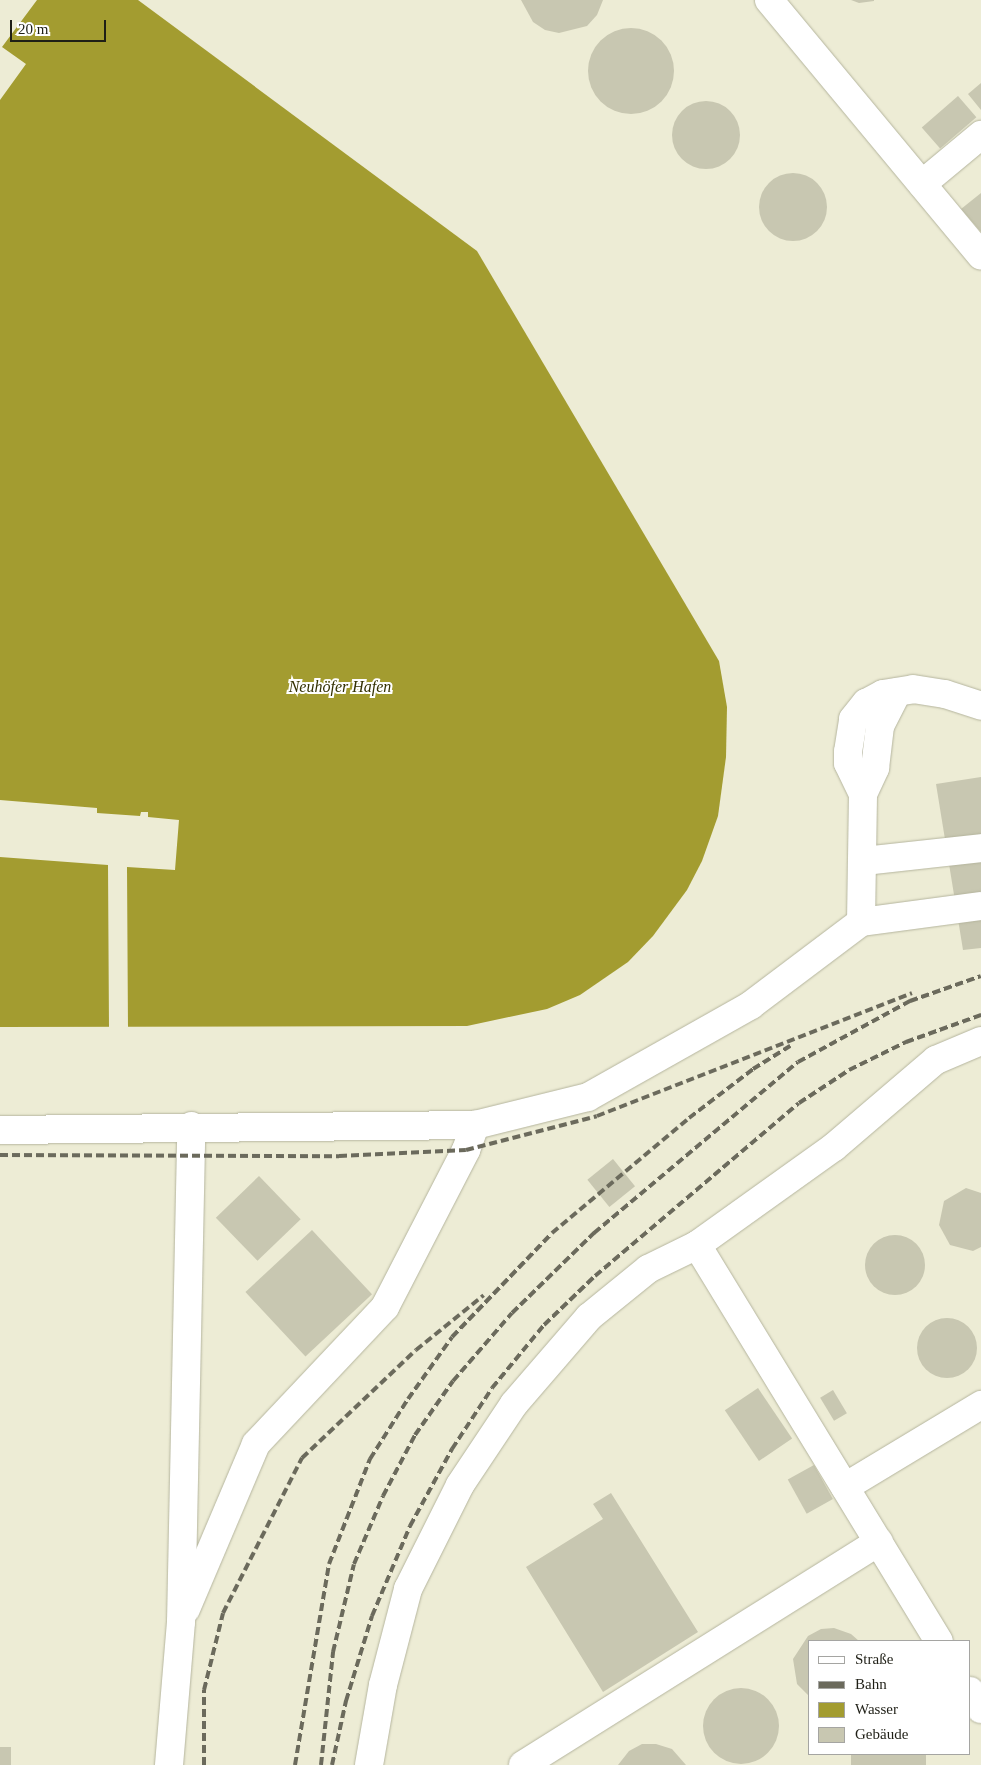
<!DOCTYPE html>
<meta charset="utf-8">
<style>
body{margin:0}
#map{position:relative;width:981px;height:1765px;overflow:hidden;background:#edecd5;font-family:"Times New Roman",serif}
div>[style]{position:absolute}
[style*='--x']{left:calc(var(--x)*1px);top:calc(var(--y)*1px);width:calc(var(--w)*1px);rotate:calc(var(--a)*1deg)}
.water>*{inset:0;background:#a39c30}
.pier>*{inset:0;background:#edecd5}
.building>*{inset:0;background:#c8c7b1;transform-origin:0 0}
.round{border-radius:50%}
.roads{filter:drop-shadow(0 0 1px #b5b59e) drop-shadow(0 0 1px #b5b59e)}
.minor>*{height:28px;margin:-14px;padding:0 14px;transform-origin:14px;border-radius:14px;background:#fff}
.rail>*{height:4px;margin-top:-2px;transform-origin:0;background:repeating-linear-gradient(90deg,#6b6a5c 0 8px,transparent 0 12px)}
span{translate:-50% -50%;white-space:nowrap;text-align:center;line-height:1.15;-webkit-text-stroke:4px #fff;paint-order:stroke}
.water-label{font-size:16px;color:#343103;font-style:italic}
.legend{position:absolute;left:808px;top:1640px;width:162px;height:115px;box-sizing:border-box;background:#fff;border:1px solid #a5a5a2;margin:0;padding:6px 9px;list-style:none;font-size:15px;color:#1f1f16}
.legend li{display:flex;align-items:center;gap:10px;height:25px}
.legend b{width:25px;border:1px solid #a5a5a2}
.scale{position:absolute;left:10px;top:20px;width:96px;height:22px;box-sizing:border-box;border:2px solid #1f1f16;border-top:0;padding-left:6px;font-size:15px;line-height:18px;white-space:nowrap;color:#1f1f16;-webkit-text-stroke:4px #fff;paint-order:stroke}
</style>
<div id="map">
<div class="water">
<i style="clip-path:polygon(0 0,138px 0,477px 251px,719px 661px,727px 707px,726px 757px,718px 816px,702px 861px,687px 890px,653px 936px,628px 962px,580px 995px,547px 1009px,467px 1026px,0 1027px)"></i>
</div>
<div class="pier">
<i style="clip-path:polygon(0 0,37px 0,2px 47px,26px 64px,0 100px)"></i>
<i style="clip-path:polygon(0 800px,97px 808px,97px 813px,140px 816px,141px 812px,148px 812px,148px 817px,179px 820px,175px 870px,127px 867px,128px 1029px,109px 1029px,108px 865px,0 857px)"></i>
</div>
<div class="building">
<i style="clip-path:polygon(521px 0,603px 0,597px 15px,587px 26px,559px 33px,545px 30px,533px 22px)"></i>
<i style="clip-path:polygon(851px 0,874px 0,874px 1px,859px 3px)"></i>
<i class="round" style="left:588px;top:28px;width:86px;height:86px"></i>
<i style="clip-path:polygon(981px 83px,981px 110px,968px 94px)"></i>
<i style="left:958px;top:96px;width:28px;height:48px;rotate:49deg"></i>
<i class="round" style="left:672px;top:101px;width:68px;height:68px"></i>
<i class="round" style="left:759px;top:173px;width:68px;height:68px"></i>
<i style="clip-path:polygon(981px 193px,981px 232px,961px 209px)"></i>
<i style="clip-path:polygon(981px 777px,981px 948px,963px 950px,936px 784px)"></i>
<i style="left:613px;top:1159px;width:35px;height:33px;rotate:51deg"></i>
<i style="left:259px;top:1176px;width:60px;height:60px;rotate:46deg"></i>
<i style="clip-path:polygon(966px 1188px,981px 1193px,981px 1247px,973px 1251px,950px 1245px,939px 1225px,944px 1201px)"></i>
<i style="left:312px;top:1230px;width:88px;height:91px;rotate:47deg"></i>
<i class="round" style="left:865px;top:1235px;width:60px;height:60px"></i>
<i class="round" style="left:917px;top:1318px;width:60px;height:60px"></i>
<i style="left:758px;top:1388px;width:61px;height:40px;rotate:56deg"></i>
<i style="left:833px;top:1390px;width:27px;height:15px;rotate:59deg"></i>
<i style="left:814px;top:1465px;width:39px;height:30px;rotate:61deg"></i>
<i style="clip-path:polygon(611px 1493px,698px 1632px,603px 1692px,526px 1567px,603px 1519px,593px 1504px)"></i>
<i style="clip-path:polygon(834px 1628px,851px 1634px,859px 1641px,810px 1641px,810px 1697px,797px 1684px,793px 1659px,808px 1636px,821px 1629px)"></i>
<i class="round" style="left:703px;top:1688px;width:76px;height:76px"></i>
<i style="clip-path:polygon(642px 1744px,656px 1744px,672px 1749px,686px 1765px,618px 1765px,629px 1751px)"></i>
<i style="left:0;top:1747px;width:11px;height:18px"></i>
<i style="left:851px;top:1754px;width:75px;height:13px"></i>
</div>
<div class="roads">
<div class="minor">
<i style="--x:769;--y:0;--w:332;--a:50.3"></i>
<i style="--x:922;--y:184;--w:77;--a:-39.7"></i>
<i style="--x:863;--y:794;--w:34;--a:-116"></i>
<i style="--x:848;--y:763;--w:11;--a:-90"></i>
<i style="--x:848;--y:752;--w:33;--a:-81"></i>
<i style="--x:853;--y:719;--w:21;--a:-51"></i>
<i style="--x:866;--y:703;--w:19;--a:-28"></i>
<i style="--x:883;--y:694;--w:30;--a:-9"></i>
<i style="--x:913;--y:689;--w:32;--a:9"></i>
<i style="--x:945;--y:694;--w:38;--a:18"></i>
<i style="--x:864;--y:861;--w:118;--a:-6.3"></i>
<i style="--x:861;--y:922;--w:128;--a:-89.1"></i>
<i style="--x:863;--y:794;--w:29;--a:-65"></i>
<i style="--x:875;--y:768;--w:42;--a:-83.2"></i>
<i style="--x:880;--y:726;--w:38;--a:-63"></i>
<i style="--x:0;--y:1130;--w:475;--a:-0.6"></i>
<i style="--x:475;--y:1125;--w:116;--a:-13.9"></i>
<i style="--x:588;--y:1097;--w:187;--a:-29.4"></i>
<i style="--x:751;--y:1005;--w:138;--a:-37"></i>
<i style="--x:861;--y:922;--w:121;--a:-7.6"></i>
<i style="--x:697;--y:1245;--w:464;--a:58.6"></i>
<i style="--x:845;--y:1487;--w:159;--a:-31.1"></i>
<i style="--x:186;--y:1609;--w:179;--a:-67"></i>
<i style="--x:256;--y:1444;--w:188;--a:-46.7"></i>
<i style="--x:385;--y:1307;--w:177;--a:-62.7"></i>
<i style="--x:466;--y:1150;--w:27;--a:-70"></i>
<i style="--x:970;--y:1691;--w:21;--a:59"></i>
<i style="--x:169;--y:1765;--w:144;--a:-85.2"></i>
<i style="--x:181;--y:1622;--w:496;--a:-88.8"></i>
<i style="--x:369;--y:1765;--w:81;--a:-80.1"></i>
<i style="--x:383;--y:1685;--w:99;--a:-75.4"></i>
<i style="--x:408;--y:1589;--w:116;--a:-63.4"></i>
<i style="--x:460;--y:1485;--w:97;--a:-56.3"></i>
<i style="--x:514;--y:1404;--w:115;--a:-49.2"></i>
<i style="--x:589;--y:1317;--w:76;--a:-39.1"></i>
<i style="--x:648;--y:1269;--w:55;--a:-26.1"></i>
<i style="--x:697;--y:1245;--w:168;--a:-35.6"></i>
<i style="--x:834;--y:1147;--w:134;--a:-40.5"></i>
<i style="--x:936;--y:1060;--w:49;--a:-22.9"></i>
<i style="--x:523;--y:1765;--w:420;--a:-32.1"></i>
</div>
</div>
<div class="rail">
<i style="--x:0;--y:1155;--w:339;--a:0.2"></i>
<i style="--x:339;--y:1156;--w:127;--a:-2.7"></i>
<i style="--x:466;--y:1150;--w:135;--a:-14.5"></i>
<i style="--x:597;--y:1116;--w:338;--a:-21.3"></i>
<i style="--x:204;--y:1765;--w:75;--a:-90"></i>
<i style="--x:204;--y:1690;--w:79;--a:-76.1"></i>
<i style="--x:223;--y:1613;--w:174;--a:-63"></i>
<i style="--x:302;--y:1458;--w:157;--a:-43.5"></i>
<i style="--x:416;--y:1350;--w:87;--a:-39"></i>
<i style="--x:295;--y:1765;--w:204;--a:-80.4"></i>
<i style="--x:329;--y:1564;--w:113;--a:-68.7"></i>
<i style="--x:370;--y:1459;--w:71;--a:-57.7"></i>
<i style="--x:408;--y:1399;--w:76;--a:-54.6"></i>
<i style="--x:452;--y:1337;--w:144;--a:-46.1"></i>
<i style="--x:552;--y:1233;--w:179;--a:-40"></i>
<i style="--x:689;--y:1118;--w:81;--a:-37.4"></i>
<i style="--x:753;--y:1069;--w:44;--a:-31.9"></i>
<i style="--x:321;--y:1765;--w:114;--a:-83.9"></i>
<i style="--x:333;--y:1652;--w:90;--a:-76.6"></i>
<i style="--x:354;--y:1564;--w:74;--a:-66.9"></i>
<i style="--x:383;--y:1496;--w:69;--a:-62.3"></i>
<i style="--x:415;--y:1435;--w:66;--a:-54.9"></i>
<i style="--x:453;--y:1381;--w:90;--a:-49.1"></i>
<i style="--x:512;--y:1313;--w:115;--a:-44.3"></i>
<i style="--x:594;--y:1233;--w:266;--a:-40"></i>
<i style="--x:798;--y:1062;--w:128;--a:-28.6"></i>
<i style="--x:910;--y:1001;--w:75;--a:-19.4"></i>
<i style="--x:332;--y:1765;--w:66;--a:-77.7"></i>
<i style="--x:346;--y:1701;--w:89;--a:-73"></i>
<i style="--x:372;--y:1616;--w:98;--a:-67.1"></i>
<i style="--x:410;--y:1526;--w:88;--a:-61.4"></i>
<i style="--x:452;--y:1449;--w:73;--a:-56.7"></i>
<i style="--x:492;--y:1388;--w:82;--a:-50.5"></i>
<i style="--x:544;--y:1325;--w:71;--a:-43.9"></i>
<i style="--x:595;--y:1276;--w:267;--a:-40.3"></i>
<i style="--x:799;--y:1103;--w:60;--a:-33.4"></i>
<i style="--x:849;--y:1070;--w:64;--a:-26.2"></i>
<i style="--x:906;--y:1042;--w:80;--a:-19.8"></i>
</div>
<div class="water-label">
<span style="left:340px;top:687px">Neuhöfer Hafen</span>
</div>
<ul class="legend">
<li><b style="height:6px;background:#fff"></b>Straße</li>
<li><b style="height:6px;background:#6b6a5c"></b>Bahn</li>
<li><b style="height:14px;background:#a39c30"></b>Wasser</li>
<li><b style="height:14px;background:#c8c7b1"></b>Gebäude</li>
</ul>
<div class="scale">20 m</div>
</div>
